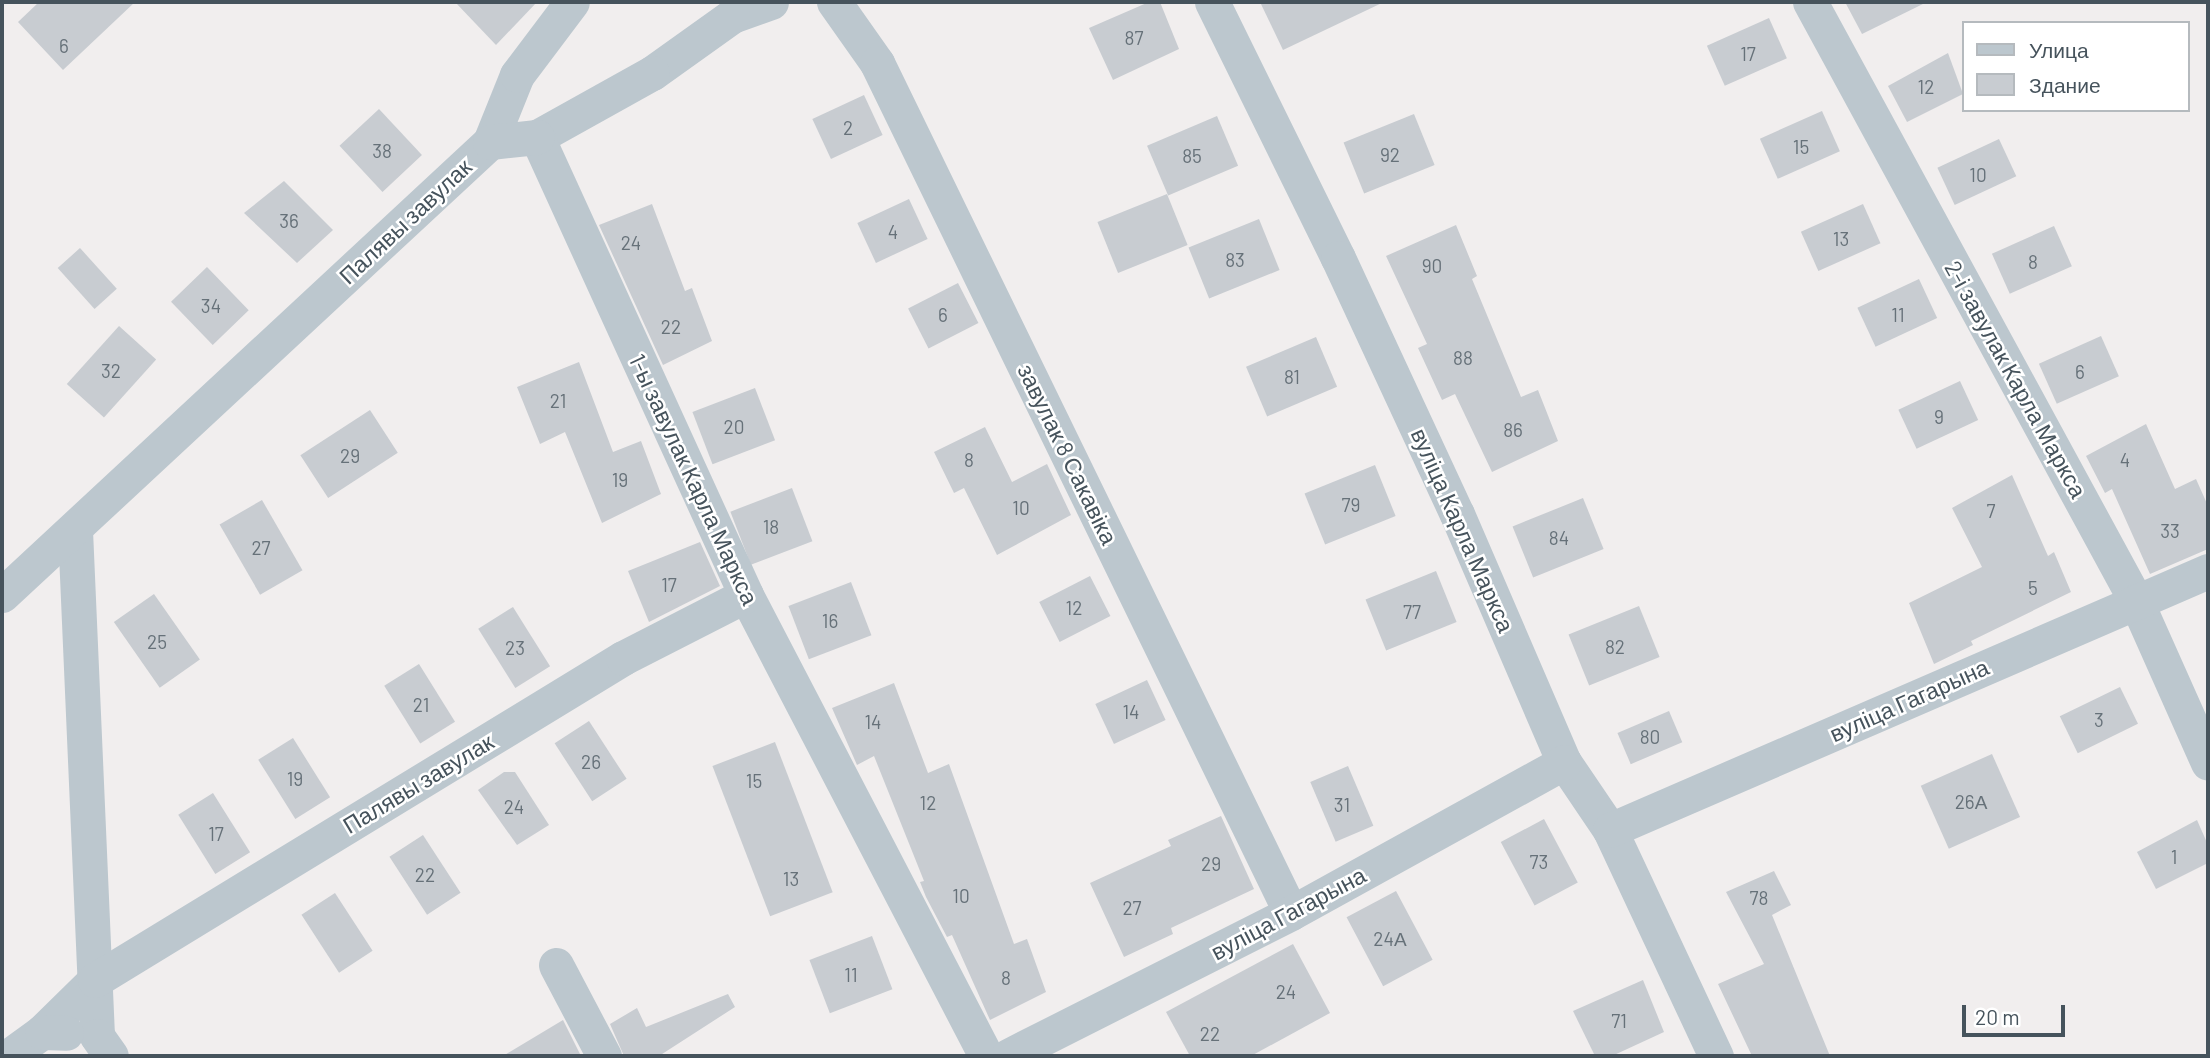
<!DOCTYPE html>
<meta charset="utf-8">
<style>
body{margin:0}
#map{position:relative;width:2210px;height:1058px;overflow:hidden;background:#f1eeee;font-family:Barlow,sans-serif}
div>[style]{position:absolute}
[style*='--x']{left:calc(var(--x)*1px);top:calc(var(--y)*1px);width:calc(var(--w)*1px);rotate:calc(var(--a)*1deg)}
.building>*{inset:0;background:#c8ccd1;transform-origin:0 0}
.street>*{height:35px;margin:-17.5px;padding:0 17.5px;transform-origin:17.5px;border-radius:17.5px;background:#bcc7ce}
span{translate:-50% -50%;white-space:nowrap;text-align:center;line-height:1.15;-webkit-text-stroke:5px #fff;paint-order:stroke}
.number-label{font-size:19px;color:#667179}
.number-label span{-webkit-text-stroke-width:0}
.street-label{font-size:23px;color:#46535c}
.frame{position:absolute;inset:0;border:4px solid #46535c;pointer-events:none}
.legend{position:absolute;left:1962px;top:21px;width:228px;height:91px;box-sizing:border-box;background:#fff;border:2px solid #b5babe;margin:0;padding:9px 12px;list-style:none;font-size:21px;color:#46535c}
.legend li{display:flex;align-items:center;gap:14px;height:35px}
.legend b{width:35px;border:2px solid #b5babe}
.scale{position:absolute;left:1962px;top:1005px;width:103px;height:32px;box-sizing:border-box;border:4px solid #46535c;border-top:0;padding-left:9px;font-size:21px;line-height:24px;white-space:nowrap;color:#46535c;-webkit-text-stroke:5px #fff;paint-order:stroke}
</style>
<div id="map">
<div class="building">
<i style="clip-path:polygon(39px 2px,135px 2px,63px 70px,18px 22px)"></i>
<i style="clip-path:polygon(455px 2px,537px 2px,496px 45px)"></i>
<i style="clip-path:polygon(1149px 2px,1160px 2px,1179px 49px,1113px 80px,1089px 28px)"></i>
<i style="clip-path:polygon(1260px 2px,1384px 2px,1283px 50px)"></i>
<i style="clip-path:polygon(1845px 2px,1927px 2px,1862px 34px)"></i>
<i style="left:1769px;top:18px;width:44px;height:68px;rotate:66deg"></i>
<i style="clip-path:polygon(1948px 53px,1963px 94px,1907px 122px,1888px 86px)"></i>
<i style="left:864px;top:95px;width:44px;height:57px;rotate:65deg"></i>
<i style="left:379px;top:109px;width:63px;height:54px;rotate:47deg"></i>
<i style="left:1822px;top:111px;width:44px;height:68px;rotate:66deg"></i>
<i style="left:1414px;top:114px;width:55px;height:76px;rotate:68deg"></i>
<i style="left:1217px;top:116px;width:54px;height:76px;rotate:67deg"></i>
<i style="left:1999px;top:139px;width:41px;height:68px;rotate:65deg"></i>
<i style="clip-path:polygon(284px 181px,333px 230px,297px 263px,244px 213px)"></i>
<i style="left:1167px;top:194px;width:55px;height:75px;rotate:68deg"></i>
<i style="left:909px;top:199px;width:44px;height:57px;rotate:65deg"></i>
<i style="clip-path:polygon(652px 204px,685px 291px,692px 288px,712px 341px,663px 365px,599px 225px)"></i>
<i style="left:1863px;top:204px;width:43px;height:68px;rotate:66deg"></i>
<i style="left:1259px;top:219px;width:55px;height:76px;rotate:68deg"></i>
<i style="clip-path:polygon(1456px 225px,1477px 276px,1472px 279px,1521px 397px,1538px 390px,1558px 441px,1492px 472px,1455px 394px,1442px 400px,1418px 348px,1427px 344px,1386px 256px)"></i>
<i style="left:2054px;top:226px;width:44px;height:68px;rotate:66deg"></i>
<i style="left:80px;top:248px;width:55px;height:30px;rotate:48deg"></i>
<i style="left:207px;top:267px;width:60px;height:50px;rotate:46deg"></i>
<i style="left:1919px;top:279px;width:43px;height:68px;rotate:65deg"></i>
<i style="left:958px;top:283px;width:45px;height:56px;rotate:63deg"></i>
<i style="left:119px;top:326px;width:50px;height:78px;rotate:42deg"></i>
<i style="left:2101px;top:336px;width:44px;height:68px;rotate:66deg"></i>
<i style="left:1316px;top:337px;width:54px;height:76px;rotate:67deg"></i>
<i style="clip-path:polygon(579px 362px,613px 452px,641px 441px,661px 494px,602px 523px,565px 432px,540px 444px,517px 387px)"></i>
<i style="left:1960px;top:381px;width:43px;height:68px;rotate:65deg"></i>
<i style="left:755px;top:388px;width:56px;height:67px;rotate:69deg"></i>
<i style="left:370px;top:410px;width:51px;height:83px;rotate:57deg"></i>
<i style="clip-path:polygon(2146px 424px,2175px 489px,2196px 479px,2208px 506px,2208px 549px,2150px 574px,2112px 489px,2105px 493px,2086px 456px)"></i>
<i style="clip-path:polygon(985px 427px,1012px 482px,1047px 464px,1071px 515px,997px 555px,964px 488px,954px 493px,934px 452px)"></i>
<i style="left:1375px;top:465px;width:55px;height:76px;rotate:68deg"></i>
<i style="clip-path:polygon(2012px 475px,2048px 556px,2054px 552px,2071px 592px,1971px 641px,1973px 645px,1934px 664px,1909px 603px,1982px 567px,1952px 508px)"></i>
<i style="left:792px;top:488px;width:57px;height:66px;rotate:69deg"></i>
<i style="left:1583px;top:498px;width:55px;height:76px;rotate:68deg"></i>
<i style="left:262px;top:500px;width:81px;height:49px;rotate:60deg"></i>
<i style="clip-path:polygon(700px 542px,720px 586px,649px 622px,628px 571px)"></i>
<i style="left:1436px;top:571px;width:55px;height:76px;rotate:68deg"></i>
<i style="left:1090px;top:576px;width:45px;height:57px;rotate:63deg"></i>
<i style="left:851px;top:582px;width:57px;height:67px;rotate:69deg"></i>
<i style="left:154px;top:594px;width:80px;height:49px;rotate:55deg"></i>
<i style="left:1639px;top:606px;width:55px;height:76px;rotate:68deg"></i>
<i style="left:513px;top:607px;width:70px;height:41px;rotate:58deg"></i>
<i style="left:419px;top:664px;width:68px;height:41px;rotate:58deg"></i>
<i style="left:1147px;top:680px;width:44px;height:57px;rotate:65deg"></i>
<i style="clip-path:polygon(894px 683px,928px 773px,949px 764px,1014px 944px,1027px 939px,1046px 992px,990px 1020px,952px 935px,947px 937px,926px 897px,920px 882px,924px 881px,874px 756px,857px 765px,832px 708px)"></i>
<i style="left:2120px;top:687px;width:41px;height:67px;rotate:64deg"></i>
<i style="left:1669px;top:711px;width:34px;height:56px;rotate:67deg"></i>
<i style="left:589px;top:721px;width:69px;height:41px;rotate:57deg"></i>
<i style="left:293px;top:738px;width:70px;height:41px;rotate:58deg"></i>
<i style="left:775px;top:742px;width:161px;height:67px;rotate:69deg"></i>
<i style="left:1992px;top:754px;width:69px;height:78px;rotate:66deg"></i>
<i style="left:1348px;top:766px;width:65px;height:41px;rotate:67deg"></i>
<i style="clip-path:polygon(504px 772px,515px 772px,549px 825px,517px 845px,478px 790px)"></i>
<i style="left:213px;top:793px;width:70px;height:41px;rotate:58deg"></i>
<i style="clip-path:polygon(1221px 816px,1254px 889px,1171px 928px,1173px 934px,1124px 957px,1090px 883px,1171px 846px,1168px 840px)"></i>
<i style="left:1544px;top:819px;width:72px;height:49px;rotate:62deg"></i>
<i style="clip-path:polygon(2197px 820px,2208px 845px,2208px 863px,2156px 889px,2137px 852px)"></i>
<i style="left:423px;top:835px;width:69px;height:40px;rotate:57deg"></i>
<i style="clip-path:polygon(1774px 871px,1791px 905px,1772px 915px,1830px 1056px,1752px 1056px,1718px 984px,1764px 964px,1726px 892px)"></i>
<i style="left:1396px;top:891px;width:78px;height:56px;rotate:62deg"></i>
<i style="left:335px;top:893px;width:69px;height:40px;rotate:57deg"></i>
<i style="left:872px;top:936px;width:57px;height:67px;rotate:69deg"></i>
<i style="clip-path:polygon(1293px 944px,1330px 1013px,1251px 1056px,1190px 1056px,1166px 1012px)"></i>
<i style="clip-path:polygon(1643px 980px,1664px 1032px,1612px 1056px,1595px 1056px,1573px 1011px)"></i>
<i style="clip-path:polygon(728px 994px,735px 1007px,659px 1056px,624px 1056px,610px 1024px,637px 1008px,646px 1027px)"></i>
<i style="clip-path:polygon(563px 1020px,581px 1056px,503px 1056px)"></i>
</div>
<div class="street">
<i style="--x:771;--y:2;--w:41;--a:160.3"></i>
<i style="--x:732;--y:16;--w:98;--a:144.5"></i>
<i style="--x:652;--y:73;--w:132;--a:150.9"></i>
<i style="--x:537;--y:137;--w:503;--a:65.47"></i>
<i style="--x:746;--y:595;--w:520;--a:62.5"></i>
<i style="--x:834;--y:2;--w:75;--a:54.8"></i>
<i style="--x:877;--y:63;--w:945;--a:64.03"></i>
<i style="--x:1212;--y:2;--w:285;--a:63.8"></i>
<i style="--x:1338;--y:258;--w:282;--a:65.1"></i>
<i style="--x:1457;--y:514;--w:270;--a:66.7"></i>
<i style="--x:1564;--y:762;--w:82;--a:55.9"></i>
<i style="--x:1610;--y:830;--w:250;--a:64.9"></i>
<i style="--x:1810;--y:2;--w:682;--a:61.44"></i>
<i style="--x:2136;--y:601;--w:177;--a:66"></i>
<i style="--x:490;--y:142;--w:72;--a:-68.1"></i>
<i style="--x:517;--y:75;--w:91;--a:-53"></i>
<i style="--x:75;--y:530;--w:506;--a:87.51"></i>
<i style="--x:97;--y:1036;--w:24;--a:55"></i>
<i style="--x:2;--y:595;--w:666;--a:-42.87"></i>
<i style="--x:490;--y:142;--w:47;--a:-6.1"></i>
<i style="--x:1610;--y:830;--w:652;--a:-23.42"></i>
<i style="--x:556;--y:965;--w:103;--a:62.2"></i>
<i style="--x:42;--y:1032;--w:74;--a:-44.5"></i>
<i style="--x:95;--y:980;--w:618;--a:-31.38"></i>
<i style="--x:623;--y:658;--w:138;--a:-27.1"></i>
<i style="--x:9;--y:1056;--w:41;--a:-36"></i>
<i style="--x:42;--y:1032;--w:24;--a:2"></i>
<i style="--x:1008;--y:1056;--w:317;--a:-26.8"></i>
<i style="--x:1291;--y:913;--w:312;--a:-28.9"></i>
</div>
<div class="number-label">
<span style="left:1134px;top:38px">87</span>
<span style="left:64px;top:46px">6</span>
<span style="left:1748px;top:54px">17</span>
<span style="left:1926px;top:87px">12</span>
<span style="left:848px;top:128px">2</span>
<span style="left:1801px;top:147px">15</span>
<span style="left:382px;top:151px">38</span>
<span style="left:1390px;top:155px">92</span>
<span style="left:1192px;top:156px">85</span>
<span style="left:1978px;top:175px">10</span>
<span style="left:289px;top:221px">36</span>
<span style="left:893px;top:232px">4</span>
<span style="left:1841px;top:239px">13</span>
<span style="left:631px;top:243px">24</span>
<span style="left:1235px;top:260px">83</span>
<span style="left:2033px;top:262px">8</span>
<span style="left:1432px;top:266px">90</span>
<span style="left:211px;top:306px">34</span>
<span style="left:943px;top:315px">6</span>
<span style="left:1898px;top:315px">11</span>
<span style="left:671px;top:327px">22</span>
<span style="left:1463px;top:358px">88</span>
<span style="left:111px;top:371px">32</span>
<span style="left:2080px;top:372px">6</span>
<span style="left:1292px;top:377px">81</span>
<span style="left:558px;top:401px">21</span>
<span style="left:1939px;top:417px">9</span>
<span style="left:734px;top:427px">20</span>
<span style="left:1513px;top:430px">86</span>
<span style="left:350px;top:456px">29</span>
<span style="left:969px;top:460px">8</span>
<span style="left:2125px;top:460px">4</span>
<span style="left:620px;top:480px">19</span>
<span style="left:1351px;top:505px">79</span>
<span style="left:1021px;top:508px">10</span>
<span style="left:1991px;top:511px">7</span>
<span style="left:771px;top:527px">18</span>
<span style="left:2170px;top:531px">33</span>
<span style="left:1559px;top:538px">84</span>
<span style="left:261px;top:548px">27</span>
<span style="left:669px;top:585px">17</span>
<span style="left:2033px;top:588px">5</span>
<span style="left:1074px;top:608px">12</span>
<span style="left:1412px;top:612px">77</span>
<span style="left:830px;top:621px">16</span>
<span style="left:157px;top:642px">25</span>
<span style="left:1615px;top:647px">82</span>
<span style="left:515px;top:648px">23</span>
<span style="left:421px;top:705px">21</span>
<span style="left:1131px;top:712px">14</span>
<span style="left:2099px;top:720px">3</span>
<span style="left:873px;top:722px">14</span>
<span style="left:1650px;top:737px">80</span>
<span style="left:591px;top:762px">26</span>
<span style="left:295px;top:779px">19</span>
<span style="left:754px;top:781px">15</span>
<span style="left:1971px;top:802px">26А</span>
<span style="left:928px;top:803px">12</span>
<span style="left:1342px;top:805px">31</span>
<span style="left:514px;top:807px">24</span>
<span style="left:216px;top:834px">17</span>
<span style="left:2174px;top:857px">1</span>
<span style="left:1539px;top:862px">73</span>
<span style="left:1211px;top:864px">29</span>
<span style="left:425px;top:875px">22</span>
<span style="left:791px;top:879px">13</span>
<span style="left:961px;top:896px">10</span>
<span style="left:1759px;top:898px">78</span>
<span style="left:1132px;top:908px">27</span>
<span style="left:1390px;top:939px">24А</span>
<span style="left:851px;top:975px">11</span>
<span style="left:1006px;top:978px">8</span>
<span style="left:1286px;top:992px">24</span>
<span style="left:1619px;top:1021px">71</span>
<span style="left:1210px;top:1034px">22</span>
</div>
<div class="street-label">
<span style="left:405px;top:221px;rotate:-43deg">Палявы завулак</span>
<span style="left:2016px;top:379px;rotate:61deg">2-і завулак Карла Маркса</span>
<span style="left:1068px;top:454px;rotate:64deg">завулак 8 Сакавіка</span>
<span style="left:694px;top:479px;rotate:65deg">1-ы завулак Карла Маркса</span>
<span style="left:1463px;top:530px;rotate:66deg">вуліца Карла Маркса</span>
<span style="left:1909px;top:700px;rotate:-24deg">вуліца Гагарына</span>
<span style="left:418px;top:783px;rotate:-31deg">Палявы завулак</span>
<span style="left:1288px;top:913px;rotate:-28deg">вуліца Гагарына</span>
</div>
<div class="frame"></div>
<ul class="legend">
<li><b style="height:9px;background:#bcc7ce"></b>Улица</li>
<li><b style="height:19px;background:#c8ccd1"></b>Здание</li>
</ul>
<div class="scale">20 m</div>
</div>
